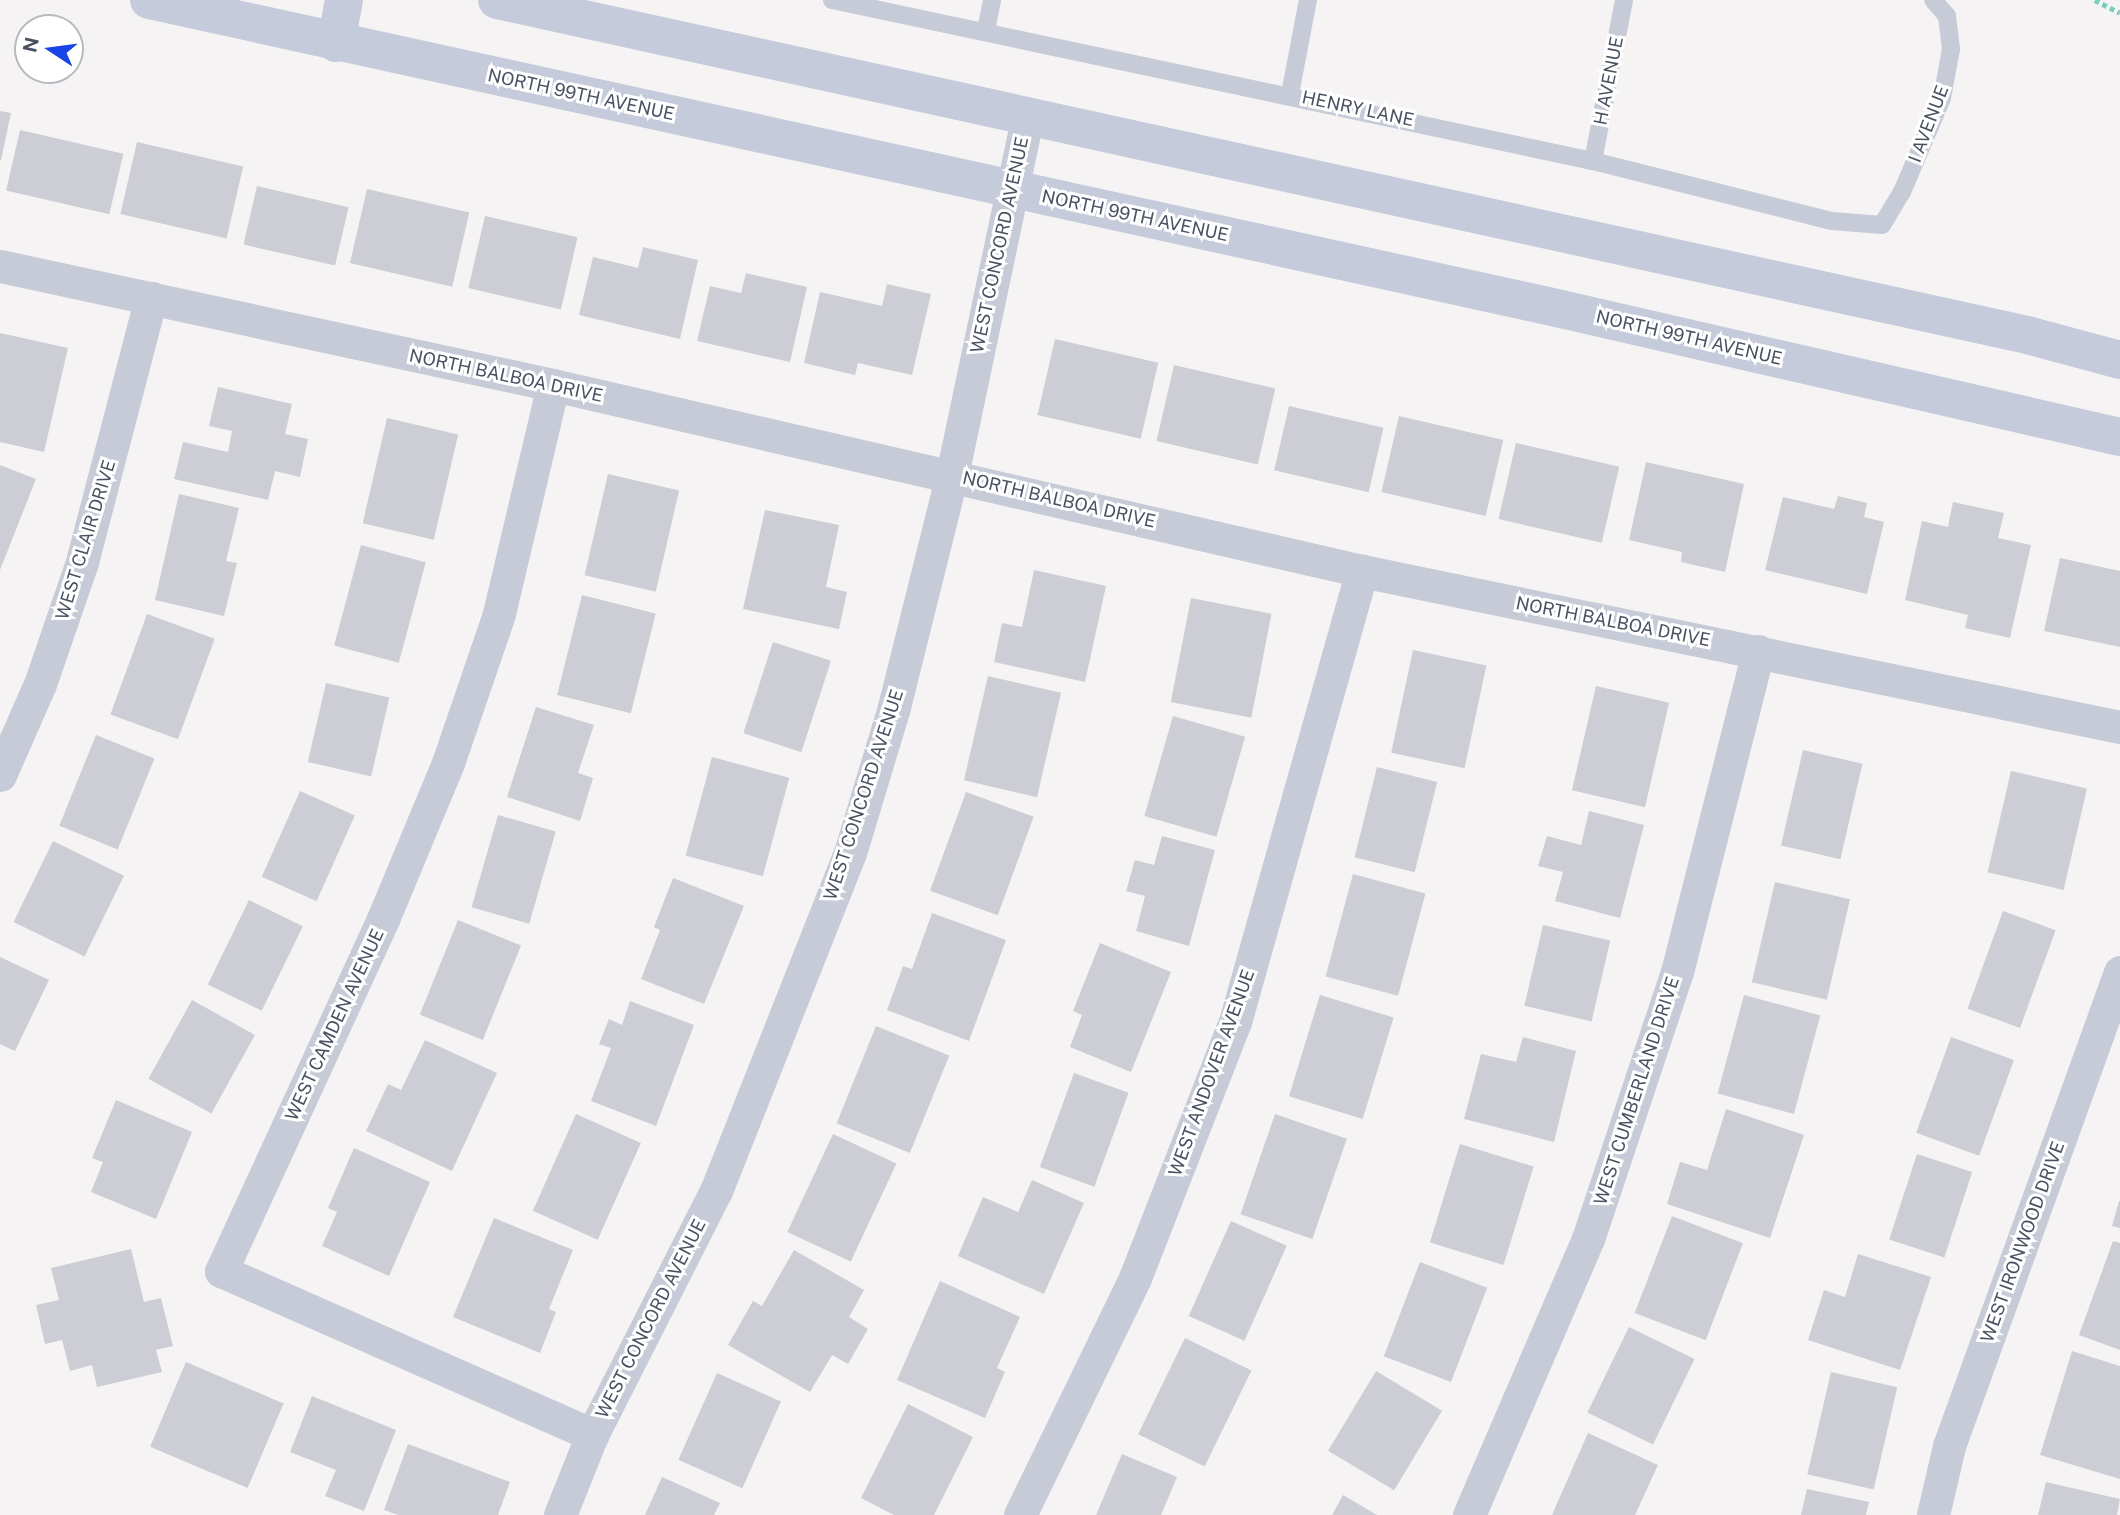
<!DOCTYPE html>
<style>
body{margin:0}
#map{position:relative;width:2120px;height:1515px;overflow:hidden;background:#f5f3f3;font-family:"Public Sans",sans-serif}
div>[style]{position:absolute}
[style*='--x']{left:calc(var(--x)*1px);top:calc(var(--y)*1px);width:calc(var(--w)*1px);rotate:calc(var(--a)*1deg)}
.building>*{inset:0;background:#cdced5;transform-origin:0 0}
.path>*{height:4.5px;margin-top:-2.25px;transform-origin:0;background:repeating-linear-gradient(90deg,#7bcfb9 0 5px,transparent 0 8.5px)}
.service>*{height:18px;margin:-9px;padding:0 9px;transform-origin:9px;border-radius:9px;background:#c7cbd7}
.minor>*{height:33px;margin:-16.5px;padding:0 16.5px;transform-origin:16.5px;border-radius:16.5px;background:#c7cbd7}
.secondary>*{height:38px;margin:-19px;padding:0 19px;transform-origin:19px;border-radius:19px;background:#c6cbdb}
span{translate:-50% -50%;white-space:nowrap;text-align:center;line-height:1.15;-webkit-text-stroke:6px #fff;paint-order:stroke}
.street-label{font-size:18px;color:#4a5161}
.north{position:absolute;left:14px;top:14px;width:70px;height:70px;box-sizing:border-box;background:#fff;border:2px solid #b7b9c0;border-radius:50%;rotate:283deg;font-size:19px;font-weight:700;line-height:28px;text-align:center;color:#4a5161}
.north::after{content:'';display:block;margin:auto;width:24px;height:32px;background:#1b44e6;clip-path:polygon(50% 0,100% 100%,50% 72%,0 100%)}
</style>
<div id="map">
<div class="building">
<i style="clip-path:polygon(0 111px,11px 113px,1px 160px,0 160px)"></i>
<i style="left:20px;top:130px;width:106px;height:62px;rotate:13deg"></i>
<i style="left:137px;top:142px;width:109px;height:74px;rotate:13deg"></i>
<i style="left:257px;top:186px;width:94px;height:60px;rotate:13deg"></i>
<i style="left:367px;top:189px;width:105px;height:76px;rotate:13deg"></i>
<i style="left:485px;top:216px;width:95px;height:74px;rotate:13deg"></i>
<i style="clip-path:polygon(643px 247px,698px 260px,680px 339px,579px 315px,593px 257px,638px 268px)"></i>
<i style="clip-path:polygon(746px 273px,807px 287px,790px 362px,697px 341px,710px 286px,741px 293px)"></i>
<i style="clip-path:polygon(887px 284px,931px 294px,912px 375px,858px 363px,855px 375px,804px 363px,820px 292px,882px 306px)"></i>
<i style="clip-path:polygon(0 333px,68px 348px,44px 452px,0 442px)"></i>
<i style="left:1055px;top:339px;width:106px;height:78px;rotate:13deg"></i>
<i style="left:1174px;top:365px;width:104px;height:78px;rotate:13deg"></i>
<i style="clip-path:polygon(218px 387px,292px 404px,285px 434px,308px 439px,300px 477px,275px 471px,268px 500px,174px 479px,183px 442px,228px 452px,232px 431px,209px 426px)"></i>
<i style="left:1289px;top:406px;width:97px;height:66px;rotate:13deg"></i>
<i style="left:1399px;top:416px;width:107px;height:78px;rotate:13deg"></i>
<i style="left:387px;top:418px;width:73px;height:108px;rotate:13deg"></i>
<i style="left:1516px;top:443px;width:106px;height:78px;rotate:13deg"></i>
<i style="clip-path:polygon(1646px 462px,1744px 484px,1725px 572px,1681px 562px,1682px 552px,1629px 540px)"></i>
<i style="clip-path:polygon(0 465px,36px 479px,0 570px)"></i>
<i style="left:608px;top:474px;width:73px;height:104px;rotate:13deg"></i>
<i style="clip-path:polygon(179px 494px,239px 508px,226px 561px,237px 563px,224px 616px,155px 600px)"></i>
<i style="clip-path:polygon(1838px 496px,1867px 503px,1864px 517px,1884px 522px,1867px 594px,1765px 570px,1783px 497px,1834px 509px)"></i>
<i style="clip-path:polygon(1953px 502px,2004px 513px,1998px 538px,2031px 545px,2010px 638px,1965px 628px,1968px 615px,1905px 600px,1922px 521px,1948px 527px)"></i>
<i style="clip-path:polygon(765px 510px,839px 525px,826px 587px,847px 592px,839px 629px,743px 609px)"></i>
<i style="left:361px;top:545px;width:67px;height:104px;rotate:15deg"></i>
<i style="clip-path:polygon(2060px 558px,2120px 571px,2120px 647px,2044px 631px)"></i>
<i style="clip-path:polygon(1034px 570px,1106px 586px,1085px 682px,994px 662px,1002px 623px,1022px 627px)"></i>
<i style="left:582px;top:595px;width:76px;height:103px;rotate:14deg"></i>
<i style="left:1191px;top:598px;width:82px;height:106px;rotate:11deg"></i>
<i style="left:147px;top:614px;width:72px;height:107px;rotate:20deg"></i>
<i style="left:773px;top:642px;width:61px;height:96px;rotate:18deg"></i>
<i style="left:1413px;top:650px;width:75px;height:105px;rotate:12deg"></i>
<i style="left:988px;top:676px;width:75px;height:107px;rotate:13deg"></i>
<i style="left:326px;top:683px;width:65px;height:81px;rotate:13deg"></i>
<i style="left:1596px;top:686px;width:75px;height:107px;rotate:13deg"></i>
<i style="clip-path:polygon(536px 707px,594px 725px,578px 773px,593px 778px,580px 821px,507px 797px)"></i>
<i style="left:1173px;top:716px;width:75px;height:104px;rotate:16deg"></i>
<i style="left:96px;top:735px;width:63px;height:98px;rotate:22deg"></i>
<i style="left:1803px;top:750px;width:61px;height:98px;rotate:13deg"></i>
<i style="left:712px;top:757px;width:80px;height:102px;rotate:15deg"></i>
<i style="left:1377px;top:767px;width:62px;height:93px;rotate:14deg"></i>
<i style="left:2011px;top:771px;width:78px;height:104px;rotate:13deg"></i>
<i style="left:300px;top:791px;width:60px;height:94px;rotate:24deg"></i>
<i style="left:966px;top:792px;width:72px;height:105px;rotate:20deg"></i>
<i style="clip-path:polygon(1589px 811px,1644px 825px,1620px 918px,1555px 901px,1563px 872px,1538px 866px,1547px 836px,1581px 845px)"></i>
<i style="left:498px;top:815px;width:60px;height:96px;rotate:16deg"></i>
<i style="clip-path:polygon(1162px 836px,1215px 850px,1189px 946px,1136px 931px,1145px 896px,1126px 891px,1135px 860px,1154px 865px)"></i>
<i style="left:53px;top:841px;width:79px;height:90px;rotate:26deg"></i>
<i style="left:1353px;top:874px;width:75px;height:106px;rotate:15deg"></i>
<i style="clip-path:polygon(673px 878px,744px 906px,704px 1004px,641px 979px,660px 930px,654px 927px)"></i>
<i style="left:1775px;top:882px;width:77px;height:103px;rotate:13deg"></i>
<i style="left:249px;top:900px;width:60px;height:94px;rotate:26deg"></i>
<i style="left:2003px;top:911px;width:56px;height:104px;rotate:20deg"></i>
<i style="clip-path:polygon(932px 913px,1006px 940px,969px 1041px,887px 1010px,903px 966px,912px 969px)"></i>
<i style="left:458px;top:920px;width:68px;height:102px;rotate:22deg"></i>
<i style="left:1543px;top:925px;width:69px;height:83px;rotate:13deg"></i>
<i style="clip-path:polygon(1100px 943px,1171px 972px,1131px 1072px,1070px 1047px,1082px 1015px,1073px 1011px)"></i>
<i style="clip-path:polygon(0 957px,49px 980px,15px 1051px,0 1044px)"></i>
<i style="left:1320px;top:995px;width:77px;height:106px;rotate:17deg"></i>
<i style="left:1744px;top:995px;width:79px;height:102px;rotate:15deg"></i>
<i style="left:192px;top:1000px;width:72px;height:90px;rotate:29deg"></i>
<i style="clip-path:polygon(630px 1001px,694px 1025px,656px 1126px,591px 1101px,611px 1048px,599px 1044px,609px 1019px,622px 1025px)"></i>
<i style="left:876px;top:1026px;width:79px;height:105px;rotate:22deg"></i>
<i style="clip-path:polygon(1523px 1037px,1576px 1051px,1554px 1142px,1464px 1119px,1481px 1054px,1516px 1062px)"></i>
<i style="left:1951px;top:1037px;width:67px;height:102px;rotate:20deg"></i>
<i style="clip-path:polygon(425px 1040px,497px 1073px,452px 1171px,366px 1131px,388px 1084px,401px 1090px)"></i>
<i style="left:1074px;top:1073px;width:58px;height:100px;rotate:20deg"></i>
<i style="clip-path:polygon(116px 1100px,192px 1132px,156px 1219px,91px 1192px,103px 1162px,92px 1158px)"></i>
<i style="clip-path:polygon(1726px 1109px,1804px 1135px,1770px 1238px,1667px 1204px,1680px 1162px,1707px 1170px)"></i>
<i style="left:576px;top:1114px;width:71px;height:106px;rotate:24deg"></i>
<i style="left:1275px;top:1114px;width:76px;height:106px;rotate:19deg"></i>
<i style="left:833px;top:1134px;width:70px;height:108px;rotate:25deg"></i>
<i style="left:1460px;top:1144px;width:77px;height:103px;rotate:17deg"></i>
<i style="clip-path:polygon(354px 1148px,430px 1182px,389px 1276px,322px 1246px,337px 1212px,328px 1208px)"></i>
<i style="left:1917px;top:1154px;width:58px;height:90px;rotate:18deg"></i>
<i style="clip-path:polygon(1032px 1180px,1084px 1203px,1044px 1294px,958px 1256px,983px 1197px,1018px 1212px)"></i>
<i style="clip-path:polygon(2119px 1201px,2120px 1201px,2120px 1228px,2112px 1226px)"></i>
<i style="left:1672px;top:1216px;width:76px;height:104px;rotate:21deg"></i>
<i style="clip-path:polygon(494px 1218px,573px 1250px,549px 1309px,556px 1312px,540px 1353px,453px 1317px)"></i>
<i style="left:1231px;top:1221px;width:61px;height:104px;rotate:24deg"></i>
<i style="clip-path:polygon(2113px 1241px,2120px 1243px,2120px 1350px,2079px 1335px)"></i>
<i style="clip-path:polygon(131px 1249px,144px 1302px,161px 1298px,173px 1346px,156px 1350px,162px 1372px,97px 1387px,92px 1365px,70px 1371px,62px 1340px,45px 1344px,36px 1305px,59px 1300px,51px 1268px)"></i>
<i style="clip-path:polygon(794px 1250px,864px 1290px,849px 1317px,868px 1329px,848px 1364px,832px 1355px,810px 1392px,728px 1345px,753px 1301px,762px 1306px)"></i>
<i style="clip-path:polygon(1858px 1254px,1931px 1277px,1900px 1370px,1808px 1340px,1824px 1290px,1845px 1297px)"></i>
<i style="left:1420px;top:1262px;width:72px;height:101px;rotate:21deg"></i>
<i style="clip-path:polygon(940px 1281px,1020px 1317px,997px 1368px,1005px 1372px,985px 1418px,897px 1380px)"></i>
<i style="left:1629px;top:1327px;width:73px;height:95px;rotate:26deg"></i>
<i style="left:1185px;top:1338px;width:74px;height:107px;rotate:26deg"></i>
<i style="clip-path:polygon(2072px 1351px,2120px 1366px,2120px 1479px,2040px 1455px)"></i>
<i style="left:186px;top:1362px;width:106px;height:92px;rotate:23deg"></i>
<i style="left:1376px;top:1371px;width:77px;height:93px;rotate:31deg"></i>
<i style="left:1831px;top:1372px;width:68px;height:105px;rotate:13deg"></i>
<i style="left:717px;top:1373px;width:70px;height:95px;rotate:24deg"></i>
<i style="clip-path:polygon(312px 1396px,396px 1430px,364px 1511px,325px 1496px,336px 1470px,290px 1452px)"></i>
<i style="clip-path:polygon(908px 1404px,973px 1437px,934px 1515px,894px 1515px,861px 1498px)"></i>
<i style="clip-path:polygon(1588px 1433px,1658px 1465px,1635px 1515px,1552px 1515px)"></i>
<i style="clip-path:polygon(408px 1444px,510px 1482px,498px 1515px,398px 1515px,384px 1510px)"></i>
<i style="clip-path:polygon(1122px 1454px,1177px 1477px,1161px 1515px,1096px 1515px)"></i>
<i style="clip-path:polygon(662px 1477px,720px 1503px,714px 1515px,645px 1515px)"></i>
<i style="clip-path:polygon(2046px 1482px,2120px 1499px,2117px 1515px,2038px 1515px)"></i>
<i style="clip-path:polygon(1807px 1489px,1869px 1502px,1866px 1515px,1801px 1515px)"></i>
<i style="clip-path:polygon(1343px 1495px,1377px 1515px,1332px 1515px)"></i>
</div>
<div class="path">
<i style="--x:2095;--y:0;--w:28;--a:27"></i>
</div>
<div class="service">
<i style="--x:832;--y:0;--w:778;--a:11.95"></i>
<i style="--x:1593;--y:161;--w:246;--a:14.1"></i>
<i style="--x:1832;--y:221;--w:50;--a:4.6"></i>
<i style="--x:1882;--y:225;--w:39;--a:-59"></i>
<i style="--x:1902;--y:192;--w:102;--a:-66.9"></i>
<i style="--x:1942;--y:98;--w:50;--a:-79.6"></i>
<i style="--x:1951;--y:49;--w:33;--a:-97"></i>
<i style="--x:1947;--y:16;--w:21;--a:-131"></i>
<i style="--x:986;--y:31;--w:32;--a:-79"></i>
<i style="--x:1290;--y:94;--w:96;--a:-79.2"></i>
<i style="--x:1593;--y:161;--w:164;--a:-79.1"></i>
</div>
<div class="minor">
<i style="--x:0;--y:266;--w:566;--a:12.14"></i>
<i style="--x:553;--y:385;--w:830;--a:12.95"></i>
<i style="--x:1362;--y:571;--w:774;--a:11.63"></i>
<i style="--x:553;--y:385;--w:235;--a:103.3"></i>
<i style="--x:499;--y:614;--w:157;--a:108.9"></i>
<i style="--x:448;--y:763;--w:167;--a:112.6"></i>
<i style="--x:384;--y:917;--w:390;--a:114.7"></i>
<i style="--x:221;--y:1271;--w:406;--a:23.8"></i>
<i style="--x:0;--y:775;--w:99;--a:-66.3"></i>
<i style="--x:40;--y:684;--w:129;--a:-71"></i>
<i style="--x:82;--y:562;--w:273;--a:-75.4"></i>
<i style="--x:560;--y:1515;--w:86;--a:-68.2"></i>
<i style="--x:592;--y:1435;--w:274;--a:-63.1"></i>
<i style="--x:716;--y:1191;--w:364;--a:-68.4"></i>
<i style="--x:850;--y:853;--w:152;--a:-73.2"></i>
<i style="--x:894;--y:707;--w:239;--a:-76"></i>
<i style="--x:952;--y:475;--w:368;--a:-78.1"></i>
<i style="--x:1020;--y:1515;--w:263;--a:-64.1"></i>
<i style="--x:1135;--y:1278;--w:275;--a:-68.7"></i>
<i style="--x:1235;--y:1022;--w:469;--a:-74.3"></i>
<i style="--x:1469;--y:1515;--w:301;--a:-66.7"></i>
<i style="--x:1588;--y:1239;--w:281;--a:-71.6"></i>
<i style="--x:1677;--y:972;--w:331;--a:-75.8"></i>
<i style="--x:1933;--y:1515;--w:71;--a:-76.9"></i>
<i style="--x:1949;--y:1446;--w:504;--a:-70.16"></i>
</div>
<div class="secondary">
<i style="--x:149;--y:0;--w:1445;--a:12.34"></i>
<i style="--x:1561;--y:309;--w:573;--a:12.9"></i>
<i style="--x:497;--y:0;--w:1570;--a:12.35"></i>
<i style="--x:2031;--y:336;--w:92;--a:15.1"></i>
<i style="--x:336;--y:43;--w:44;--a:-79.5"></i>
</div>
<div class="street-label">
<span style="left:1609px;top:81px;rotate:-79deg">H AVENUE</span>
<span style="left:581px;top:95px;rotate:12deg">NORTH 99TH AVENUE</span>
<span style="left:1358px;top:109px;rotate:12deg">HENRY LANE</span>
<span style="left:1929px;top:124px;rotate:-69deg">I AVENUE</span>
<span style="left:1135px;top:216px;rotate:12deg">NORTH 99TH AVENUE</span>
<span style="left:1000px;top:245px;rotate:-78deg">WEST CONCORD AVENUE</span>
<span style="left:1689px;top:338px;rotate:13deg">NORTH 99TH AVENUE</span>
<span style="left:506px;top:376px;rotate:12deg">NORTH BALBOA DRIVE</span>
<span style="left:1059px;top:500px;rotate:13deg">NORTH BALBOA DRIVE</span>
<span style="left:86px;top:540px;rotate:-73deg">WEST CLAIR DRIVE</span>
<span style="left:1613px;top:622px;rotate:11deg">NORTH BALBOA DRIVE</span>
<span style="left:864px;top:795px;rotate:-72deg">WEST CONCORD AVENUE</span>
<span style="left:335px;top:1025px;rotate:-65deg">WEST CAMDEN AVENUE</span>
<span style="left:1212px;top:1073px;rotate:-70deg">WEST ANDOVER AVENUE</span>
<span style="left:1637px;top:1091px;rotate:-72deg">WEST CUMBERLAND DRIVE</span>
<span style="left:2023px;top:1242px;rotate:-70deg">WEST IRONWOOD DRIVE</span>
<span style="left:651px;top:1319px;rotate:-63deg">WEST CONCORD AVENUE</span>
</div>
<div class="north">N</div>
</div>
